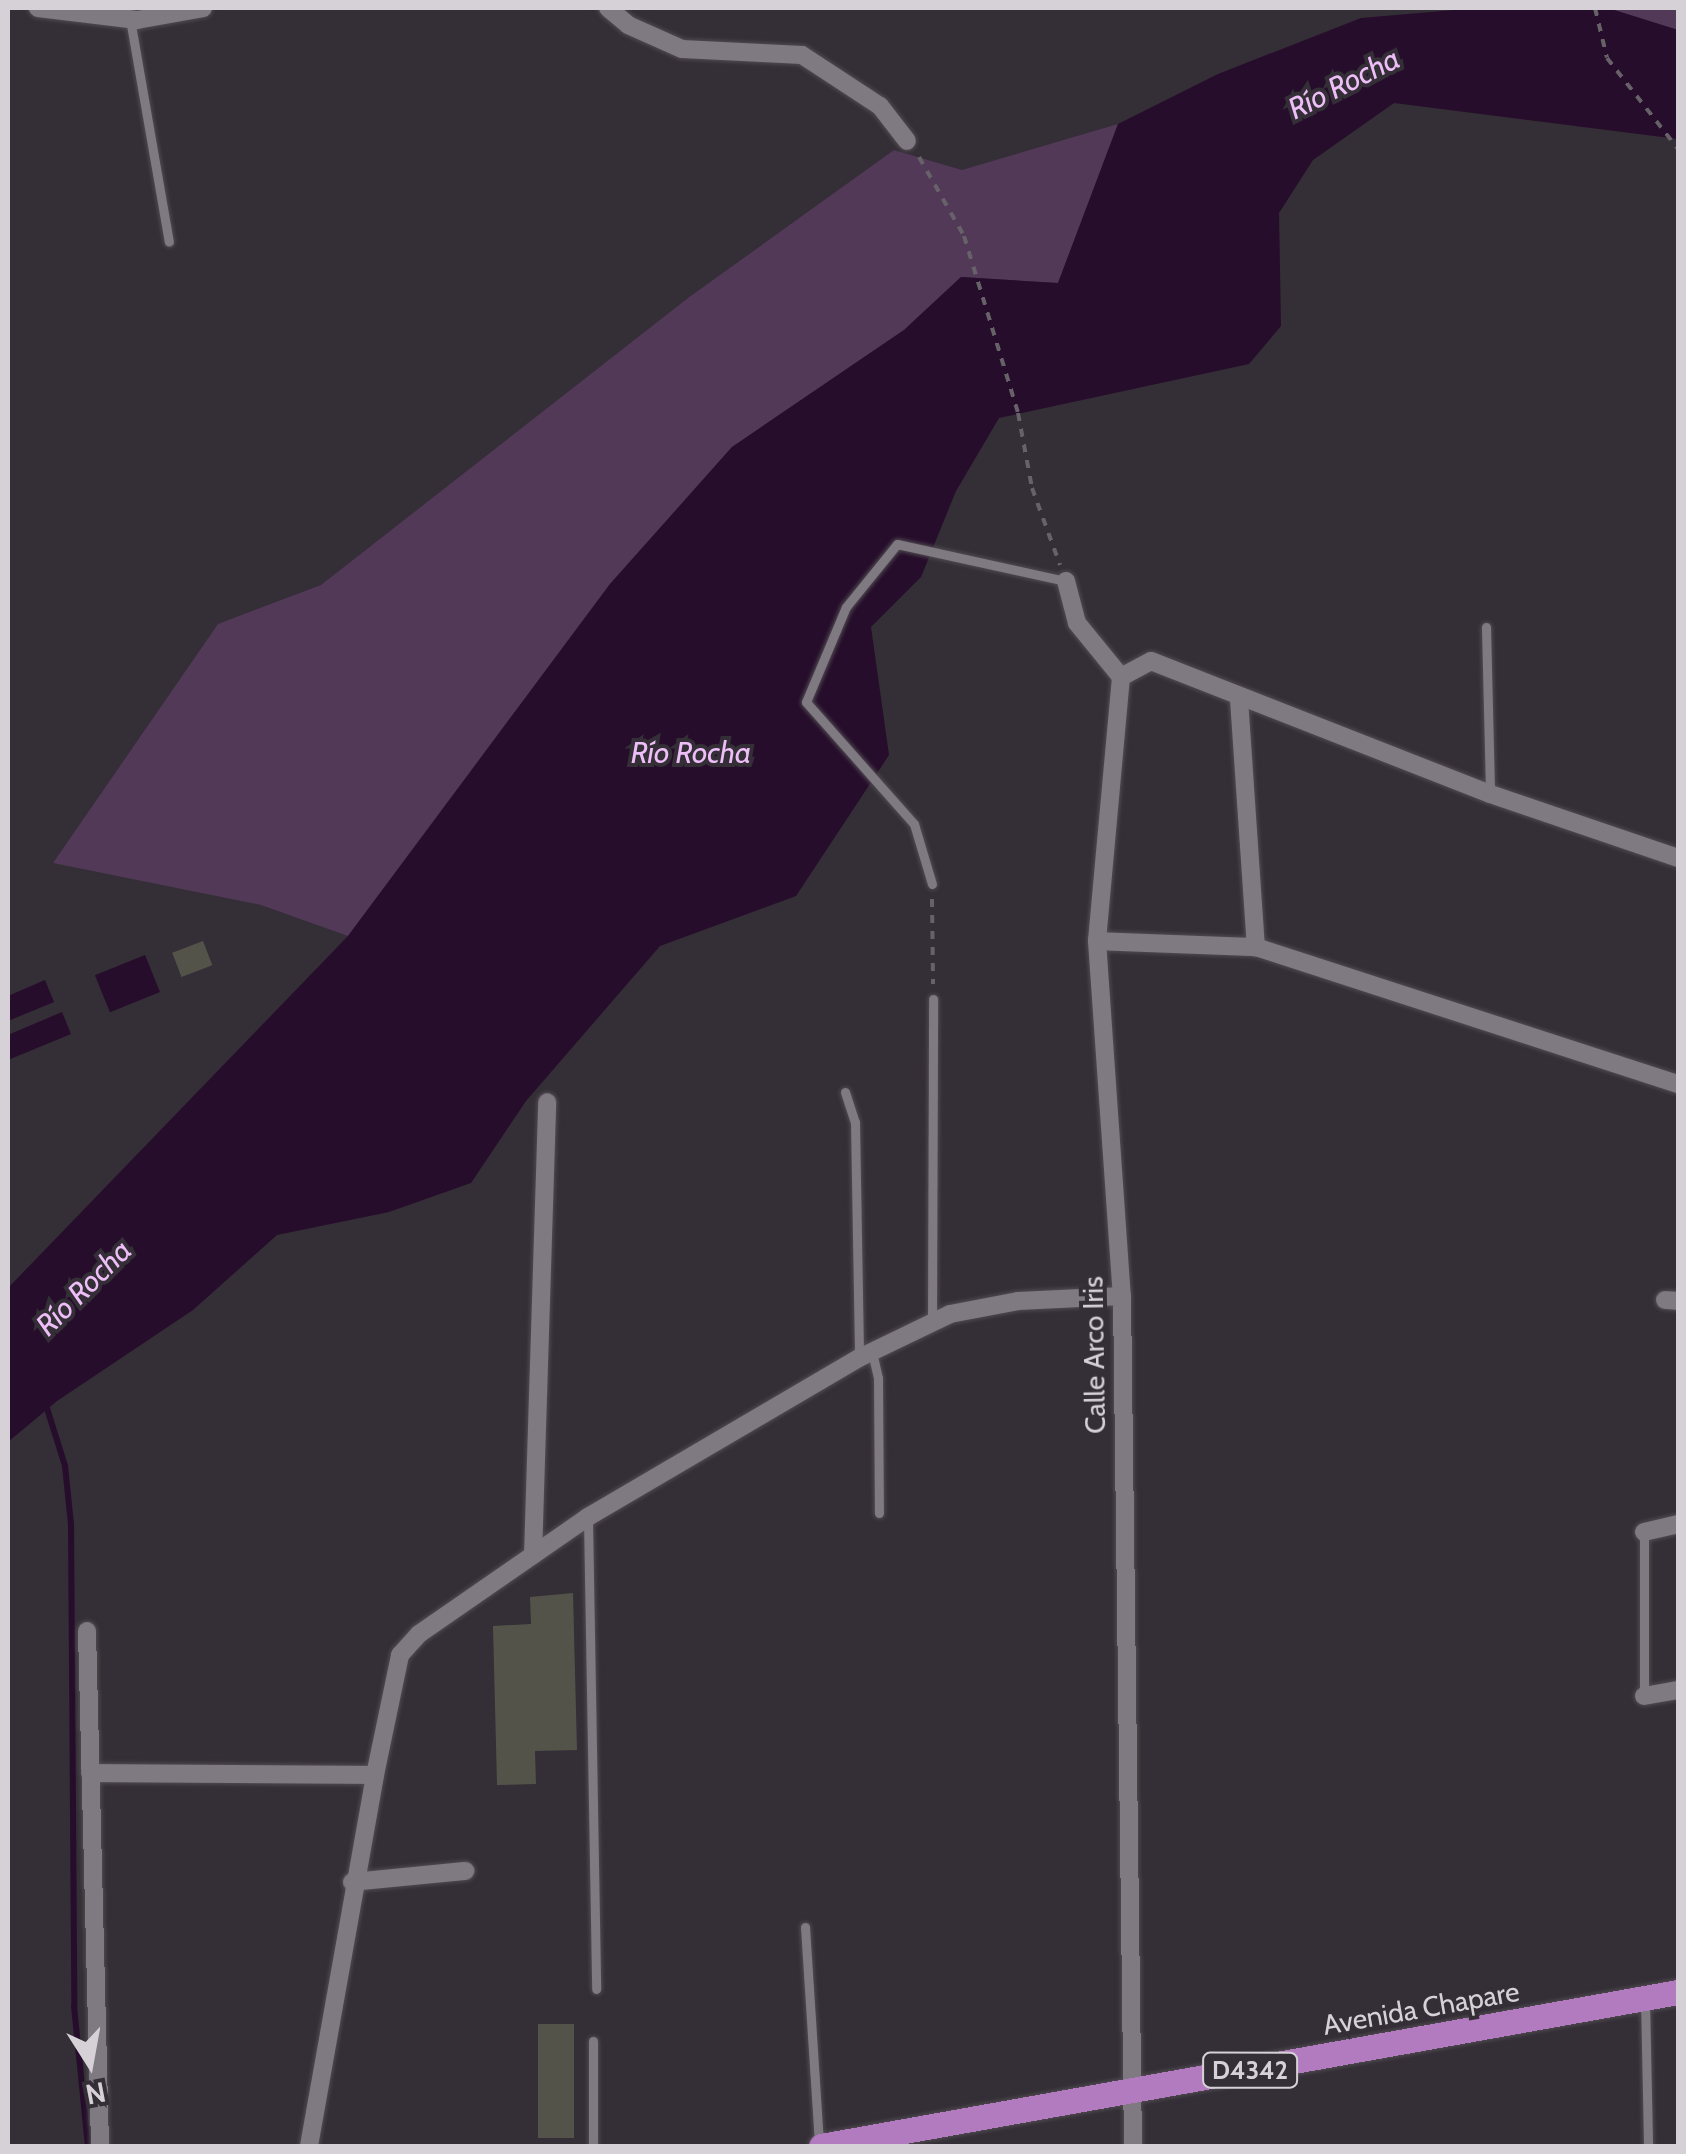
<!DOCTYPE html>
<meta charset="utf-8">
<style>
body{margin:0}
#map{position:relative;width:1686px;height:2154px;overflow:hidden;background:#342e36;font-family:Cabin,sans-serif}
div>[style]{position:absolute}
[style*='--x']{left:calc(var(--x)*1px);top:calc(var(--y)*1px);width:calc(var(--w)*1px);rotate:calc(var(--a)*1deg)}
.green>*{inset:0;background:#523958}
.water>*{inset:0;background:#260d2b;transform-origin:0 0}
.stream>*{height:6px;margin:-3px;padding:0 3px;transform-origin:3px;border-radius:3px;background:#260d2b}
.building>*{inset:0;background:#54534a;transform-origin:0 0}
.path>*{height:4px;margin-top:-2px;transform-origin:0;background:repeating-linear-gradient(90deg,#676168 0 8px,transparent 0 16px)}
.roads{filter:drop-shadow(0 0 2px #504b51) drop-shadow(0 0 2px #504b51)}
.service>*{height:9px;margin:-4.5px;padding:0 4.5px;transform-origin:4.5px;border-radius:4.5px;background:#7f7981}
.minor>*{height:18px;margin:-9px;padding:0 9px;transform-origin:9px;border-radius:9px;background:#7f7981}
.primary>*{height:25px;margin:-12.5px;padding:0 12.5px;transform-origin:12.5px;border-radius:12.5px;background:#b27abf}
span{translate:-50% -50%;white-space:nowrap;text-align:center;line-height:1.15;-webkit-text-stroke:8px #342e36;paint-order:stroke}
.shield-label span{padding:2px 8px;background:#342e36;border:2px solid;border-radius:8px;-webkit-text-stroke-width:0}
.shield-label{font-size:25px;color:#d5d1d6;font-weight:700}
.street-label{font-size:28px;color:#d5d1d6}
.water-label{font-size:30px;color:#eebef8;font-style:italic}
.frame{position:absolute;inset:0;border:10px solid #d5d1d6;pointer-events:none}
.north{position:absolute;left:40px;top:2014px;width:100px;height:100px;-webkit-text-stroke:8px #342e36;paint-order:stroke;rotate:169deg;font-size:28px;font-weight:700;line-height:40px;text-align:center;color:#d5d1d6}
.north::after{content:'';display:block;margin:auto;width:35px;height:45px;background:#d5d1d6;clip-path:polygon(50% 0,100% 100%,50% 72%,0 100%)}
</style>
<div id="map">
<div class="green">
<i style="clip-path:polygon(1678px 8px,1678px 30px,1611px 9px,1611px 8px)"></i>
<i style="clip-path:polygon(1118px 124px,1058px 283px,961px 277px,904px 330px,732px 447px,610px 584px,348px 936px,261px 905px,53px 863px,218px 624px,321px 585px,688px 298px,894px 150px,962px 170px)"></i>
</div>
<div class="water">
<i style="clip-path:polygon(1477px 8px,1611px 9px,1678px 30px,1678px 139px,1394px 103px,1313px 160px,1279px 213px,1281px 326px,1249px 364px,999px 418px,956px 491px,921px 577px,871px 627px,889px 755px,796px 896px,660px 946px,526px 1101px,471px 1183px,389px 1212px,277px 1235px,193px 1310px,57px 1401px,8px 1442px,8px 1288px,348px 936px,610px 584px,732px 447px,904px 330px,961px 277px,1058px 283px,1118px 124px,1218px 74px,1361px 18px)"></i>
<i style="left:145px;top:955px;width:40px;height:54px;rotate:68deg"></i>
<i style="clip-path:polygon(45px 980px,54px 1002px,8px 1021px,8px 996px)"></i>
<i style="clip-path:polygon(62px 1012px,71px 1034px,8px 1060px,8px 1035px)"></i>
</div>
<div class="stream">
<i style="--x:45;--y:1402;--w:67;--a:72.6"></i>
<i style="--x:65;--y:1466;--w:58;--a:84.1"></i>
<i style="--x:71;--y:1524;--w:482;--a:89.6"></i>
<i style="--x:74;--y:2006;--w:141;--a:84.3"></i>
</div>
<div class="building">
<i style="left:203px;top:941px;width:26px;height:33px;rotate:69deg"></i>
<i style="clip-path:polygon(573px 1593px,577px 1750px,535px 1751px,536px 1784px,497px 1785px,493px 1626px,531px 1624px,530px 1597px)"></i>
<i style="left:538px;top:2024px;width:36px;height:114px"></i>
</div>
<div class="path">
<i style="--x:1595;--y:8;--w:51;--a:76.5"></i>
<i style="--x:1607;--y:58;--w:115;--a:52"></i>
<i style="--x:919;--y:157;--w:91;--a:60.3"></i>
<i style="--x:964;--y:236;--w:185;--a:73"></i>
<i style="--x:1018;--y:413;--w:76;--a:79.4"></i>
<i style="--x:1032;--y:488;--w:82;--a:70"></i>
<i style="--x:932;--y:899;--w:85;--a:89.3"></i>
</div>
<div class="roads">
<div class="service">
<i style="--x:130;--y:19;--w:226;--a:80.1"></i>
<i style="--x:1486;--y:627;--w:167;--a:88.6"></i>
<i style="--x:932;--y:884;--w:63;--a:-106.7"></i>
<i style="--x:914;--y:824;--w:163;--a:-131.5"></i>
<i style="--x:806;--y:702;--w:103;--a:-67.2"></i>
<i style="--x:846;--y:607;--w:81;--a:-51"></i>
<i style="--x:897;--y:544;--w:172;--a:12.4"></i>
<i style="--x:845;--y:1092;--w:32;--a:72"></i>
<i style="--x:855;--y:1122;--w:236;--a:89"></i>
<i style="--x:932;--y:1323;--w:324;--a:-89.8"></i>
<i style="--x:872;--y:1352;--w:27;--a:77"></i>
<i style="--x:878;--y:1378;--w:135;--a:89.6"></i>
<i style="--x:588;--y:1519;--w:470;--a:89"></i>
<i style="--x:1644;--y:1532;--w:164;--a:90"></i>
<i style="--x:805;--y:1927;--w:217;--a:86.3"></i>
<i style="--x:1645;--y:1999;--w:147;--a:88.8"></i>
<i style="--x:593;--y:2041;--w:105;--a:90"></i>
</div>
<div class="minor">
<i style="--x:38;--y:8;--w:100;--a:6.9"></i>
<i style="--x:137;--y:20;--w:67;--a:-10.3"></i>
<i style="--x:608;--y:8;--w:26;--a:40"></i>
<i style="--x:628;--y:25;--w:59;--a:24"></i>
<i style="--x:682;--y:49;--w:120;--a:2.9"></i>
<i style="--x:802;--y:55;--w:93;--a:33.2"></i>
<i style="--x:880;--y:106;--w:44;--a:52.4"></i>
<i style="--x:1066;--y:581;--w:43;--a:75.3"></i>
<i style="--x:1077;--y:623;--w:70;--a:50.8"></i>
<i style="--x:1121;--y:677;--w:265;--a:95.2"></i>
<i style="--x:1097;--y:941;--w:356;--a:86"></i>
<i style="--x:1122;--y:1296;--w:850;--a:89.26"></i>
<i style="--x:1121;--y:677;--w:34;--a:-28"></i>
<i style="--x:1151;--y:661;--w:364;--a:21.4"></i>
<i style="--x:1490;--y:794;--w:199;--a:18.8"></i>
<i style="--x:1239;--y:699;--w:249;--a:86.1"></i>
<i style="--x:1097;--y:941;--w:159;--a:2.2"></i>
<i style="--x:1256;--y:947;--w:444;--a:18"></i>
<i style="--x:1665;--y:1300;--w:13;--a:4"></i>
<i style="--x:1644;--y:1532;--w:35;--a:-13"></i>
<i style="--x:533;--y:1555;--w:453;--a:-88.2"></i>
<i style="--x:87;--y:1631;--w:515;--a:88.55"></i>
<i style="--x:1644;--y:1696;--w:35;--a:-10"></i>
<i style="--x:90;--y:1773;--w:285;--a:0.4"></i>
<i style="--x:352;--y:1882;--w:114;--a:-5.6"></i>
<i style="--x:309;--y:2146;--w:377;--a:-79.9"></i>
<i style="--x:375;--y:1775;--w:123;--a:-78.2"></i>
<i style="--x:400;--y:1655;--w:28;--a:-48"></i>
<i style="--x:419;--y:1634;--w:206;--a:-34.7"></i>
<i style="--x:588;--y:1517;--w:314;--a:-30.4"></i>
<i style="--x:859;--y:1358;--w:101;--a:-25.8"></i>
<i style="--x:950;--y:1314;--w:69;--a:-10.8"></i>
<i style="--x:1018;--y:1301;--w:104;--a:-2.8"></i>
</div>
<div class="primary">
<i style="--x:821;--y:2146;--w:871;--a:-10.19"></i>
</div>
</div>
<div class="shield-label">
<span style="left:1250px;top:2070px">D4342</span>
</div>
<div class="street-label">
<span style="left:1094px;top:1355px;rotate:-91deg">Calle Arco Iris</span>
<span style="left:1421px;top:2008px;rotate:-10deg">Avenida Chapare</span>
</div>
<div class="water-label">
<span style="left:1344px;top:84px;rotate:-27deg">Río Rocha</span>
<span style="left:691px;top:753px">Río Rocha</span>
<span style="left:84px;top:1288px;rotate:-45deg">Río Rocha</span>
</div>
<div class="frame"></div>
<div class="north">N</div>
</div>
